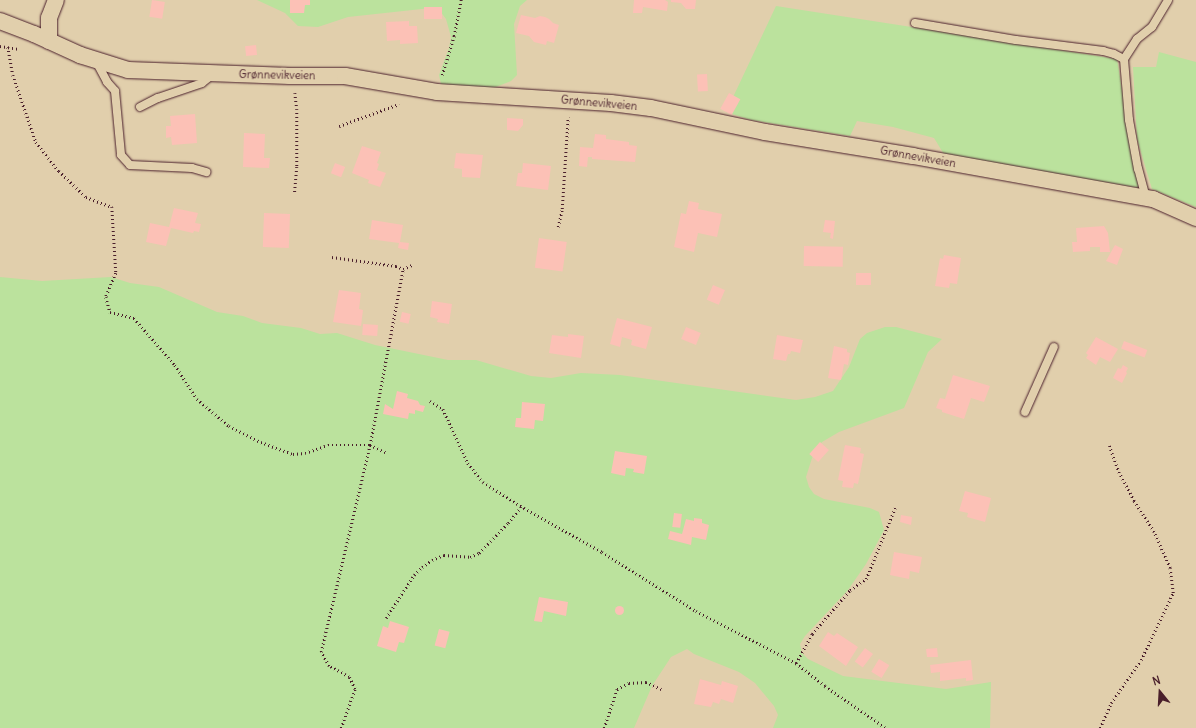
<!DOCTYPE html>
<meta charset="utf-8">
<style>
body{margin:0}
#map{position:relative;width:1196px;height:728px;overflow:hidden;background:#e1cfac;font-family:Delius,sans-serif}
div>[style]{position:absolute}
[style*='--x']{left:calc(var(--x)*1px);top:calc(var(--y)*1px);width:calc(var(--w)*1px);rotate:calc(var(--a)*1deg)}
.green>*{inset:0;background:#bbe29d}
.building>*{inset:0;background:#fcc1b6;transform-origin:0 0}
.round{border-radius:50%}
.path>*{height:2.5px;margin-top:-1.25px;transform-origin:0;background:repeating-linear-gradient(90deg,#4a1f2b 0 1px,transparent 0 4px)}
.roads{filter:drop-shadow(0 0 1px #4a1f2b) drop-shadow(0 0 1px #4a1f2b)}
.lane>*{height:8px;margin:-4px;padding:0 4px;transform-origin:4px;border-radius:4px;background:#e1cfac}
.street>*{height:16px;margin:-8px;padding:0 8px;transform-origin:8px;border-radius:8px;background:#e1cfac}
span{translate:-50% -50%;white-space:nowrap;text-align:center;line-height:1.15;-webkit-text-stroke:4px #e1cfac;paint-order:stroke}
.street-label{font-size:11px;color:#4a1f2b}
.north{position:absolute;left:1140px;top:672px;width:40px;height:40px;-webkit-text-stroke:3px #e1cfac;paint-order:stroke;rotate:342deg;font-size:11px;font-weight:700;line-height:16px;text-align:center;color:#4a1f2b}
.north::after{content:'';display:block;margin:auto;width:14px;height:18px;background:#4a1f2b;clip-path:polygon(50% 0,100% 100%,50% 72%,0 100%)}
</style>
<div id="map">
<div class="green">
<i style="clip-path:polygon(257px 0,527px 0,520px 6px,514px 24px,517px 75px,511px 81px,493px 88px,470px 90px,441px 84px,439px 75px,449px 48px,451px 37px,446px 19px,440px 11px,431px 8px,348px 17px,318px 27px,298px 26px,285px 13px)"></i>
<i style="clip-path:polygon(776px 6px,1117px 59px,1139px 188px,945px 156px,934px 138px,893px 127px,857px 121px,850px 136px,751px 120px,726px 112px)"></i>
<i style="clip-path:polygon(1159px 52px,1196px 62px,1196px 207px,1152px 189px,1137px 139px,1133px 67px,1156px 67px)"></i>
<i style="clip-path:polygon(0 277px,42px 281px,111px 277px,130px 283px,159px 287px,217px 312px,243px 316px,262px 323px,301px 328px,320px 334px,337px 333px,375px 345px,448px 360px,476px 360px,531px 376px,551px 378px,581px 373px,620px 375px,796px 400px,815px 397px,833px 391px,849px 367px,860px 339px,867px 333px,885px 327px,896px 327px,942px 339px,928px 352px,904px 408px,839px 432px,822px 442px,812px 458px,806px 477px,809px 487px,814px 494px,824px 499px,870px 508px,879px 512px,884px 530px,866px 564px,848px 590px,805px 636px,800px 644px,802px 653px,808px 659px,843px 676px,946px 689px,991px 682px,990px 728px,773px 728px,778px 715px,774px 706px,755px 683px,739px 672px,694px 654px,687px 649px,671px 657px,652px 686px,634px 728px,0 728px)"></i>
</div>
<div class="building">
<i style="left:152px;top:0;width:13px;height:17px;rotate:9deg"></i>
<i style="clip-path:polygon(290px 0,310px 0,310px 5px,305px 5px,304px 13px,290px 13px)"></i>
<i style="clip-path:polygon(634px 0,665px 0,668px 2px,667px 11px,643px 7px,642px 13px,633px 13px)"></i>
<i style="clip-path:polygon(671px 0,696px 0,695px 9px,686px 9px,681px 3px,671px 2px)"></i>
<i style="left:424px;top:7px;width:18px;height:12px"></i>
<i style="clip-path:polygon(521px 15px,535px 18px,540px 16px,545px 17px,549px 19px,553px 23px,559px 25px,554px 43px,547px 41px,546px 45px,534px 42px,529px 36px,516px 33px)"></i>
<i style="clip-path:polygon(409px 21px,409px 26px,417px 26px,418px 43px,400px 44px,400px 40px,387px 41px,386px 22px)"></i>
<i style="left:256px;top:45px;width:10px;height:11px;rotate:84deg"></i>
<i style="left:707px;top:74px;width:17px;height:10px;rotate:87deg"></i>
<i style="left:729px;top:93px;width:13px;height:18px;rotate:29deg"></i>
<i style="clip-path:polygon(195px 114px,197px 143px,172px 145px,171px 137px,166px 138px,166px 126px,171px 126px,170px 116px)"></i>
<i style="clip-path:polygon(507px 118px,523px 119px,523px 125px,518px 131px,507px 130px)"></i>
<i style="clip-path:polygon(244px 133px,265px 134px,264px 158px,270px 158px,269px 168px,243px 167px)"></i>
<i style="clip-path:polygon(595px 134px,606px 135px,606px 139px,629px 142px,629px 145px,637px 146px,635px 162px,592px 159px,592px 157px,588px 157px,587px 167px,579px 166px,580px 147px,593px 148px)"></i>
<i style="clip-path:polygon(362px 146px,381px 152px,377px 163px,379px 164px,377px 170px,386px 173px,380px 187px,368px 183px,369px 180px,352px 173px)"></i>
<i style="clip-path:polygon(456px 153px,483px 155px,480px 178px,462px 177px,462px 169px,454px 168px)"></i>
<i style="left:335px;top:163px;width:11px;height:11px;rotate:22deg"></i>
<i style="clip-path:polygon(523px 163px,551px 166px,548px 190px,516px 186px,518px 173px,522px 173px)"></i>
<i style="clip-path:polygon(689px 201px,699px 203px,698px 209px,722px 214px,717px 237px,698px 233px,694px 252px,674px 247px,681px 213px,686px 214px)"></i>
<i style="clip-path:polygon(174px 208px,198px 213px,195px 223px,201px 224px,199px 232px,194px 231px,193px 233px,171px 228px,166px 246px,146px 242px,150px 223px,169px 227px)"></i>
<i style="left:264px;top:213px;width:26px;height:34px;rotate:2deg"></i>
<i style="clip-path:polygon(372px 220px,403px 225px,400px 242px,409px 243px,408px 250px,398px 248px,399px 243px,369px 239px)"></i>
<i style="clip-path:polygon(825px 220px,835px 221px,833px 239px,830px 238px,831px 233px,823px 232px)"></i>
<i style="clip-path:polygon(1104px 226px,1108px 233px,1110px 252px,1100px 252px,1100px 247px,1090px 247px,1090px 251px,1073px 252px,1072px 242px,1077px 242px,1076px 228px)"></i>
<i style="left:539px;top:238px;width:28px;height:30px;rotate:8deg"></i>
<i style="clip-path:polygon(1115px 245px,1123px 249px,1117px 265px,1106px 261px)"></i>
<i style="left:804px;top:246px;width:39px;height:20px;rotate:1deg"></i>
<i style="clip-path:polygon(944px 255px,961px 258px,957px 284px,950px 283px,949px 288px,935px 286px,940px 258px,943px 259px)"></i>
<i style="left:856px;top:273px;width:15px;height:12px"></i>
<i style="left:713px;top:285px;width:13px;height:16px;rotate:23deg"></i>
<i style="clip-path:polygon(339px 290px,361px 293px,359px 309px,363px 310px,361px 326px,333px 322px)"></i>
<i style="clip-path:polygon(432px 301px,452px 304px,449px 324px,437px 322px,438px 319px,430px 317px)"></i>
<i style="left:402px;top:312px;width:9px;height:10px;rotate:13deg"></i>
<i style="clip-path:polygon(617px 318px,652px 327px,646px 349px,631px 345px,632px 340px,622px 337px,620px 347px,610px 344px)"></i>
<i style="left:363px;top:324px;width:15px;height:11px;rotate:4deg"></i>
<i style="left:686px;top:327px;width:16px;height:13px;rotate:22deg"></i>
<i style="clip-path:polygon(568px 334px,584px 336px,581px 358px,549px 353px,552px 335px,568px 337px)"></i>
<i style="clip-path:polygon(777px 335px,803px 340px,800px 353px,791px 351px,790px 354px,788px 354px,786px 361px,773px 359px)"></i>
<i style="clip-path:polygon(1096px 337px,1118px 349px,1110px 362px,1100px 357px,1096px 365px,1086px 358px,1088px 355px,1086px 353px)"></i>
<i style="left:1124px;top:341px;width:25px;height:8px;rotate:21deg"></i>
<i style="clip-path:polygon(834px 346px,847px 349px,847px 352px,850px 353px,848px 365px,844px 364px,841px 380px,828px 378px)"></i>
<i style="clip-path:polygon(1123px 365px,1128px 368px,1126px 372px,1127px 373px,1122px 383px,1113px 378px,1118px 368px,1121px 369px)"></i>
<i style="clip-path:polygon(953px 375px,990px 386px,984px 402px,971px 398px,964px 419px,942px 412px,942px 410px,936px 408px,940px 398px,945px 399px)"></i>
<i style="clip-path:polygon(397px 391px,408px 394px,407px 398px,418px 401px,420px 405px,425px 406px,423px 412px,415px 410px,415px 414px,409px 413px,408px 419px,383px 414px,385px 404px,393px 409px)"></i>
<i style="clip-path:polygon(522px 402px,545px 404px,543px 421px,535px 420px,534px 429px,515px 427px,516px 418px,521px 418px)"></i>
<i style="left:820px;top:442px;width:12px;height:16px;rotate:42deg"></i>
<i style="clip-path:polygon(845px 445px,861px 448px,860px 453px,864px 454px,858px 484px,854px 483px,853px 488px,842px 487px,843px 481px,838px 480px)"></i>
<i style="clip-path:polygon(615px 451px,647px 456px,644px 474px,633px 472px,634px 469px,626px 468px,625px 476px,611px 473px)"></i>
<i style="clip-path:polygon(965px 491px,991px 498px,985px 522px,967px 517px,968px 513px,959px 511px)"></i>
<i style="left:674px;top:513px;width:8px;height:14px;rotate:7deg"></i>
<i style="clip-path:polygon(901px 515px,912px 517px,911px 525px,900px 522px)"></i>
<i style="clip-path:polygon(694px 518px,702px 519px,702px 523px,709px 525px,706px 540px,692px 537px,691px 545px,668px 539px,670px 531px,682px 534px,686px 519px,694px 521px)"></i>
<i style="clip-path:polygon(894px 552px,922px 557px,919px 573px,910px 571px,909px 579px,890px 575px)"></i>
<i style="clip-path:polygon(539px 597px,568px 602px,566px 616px,544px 611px,542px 622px,534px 621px)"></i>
<i class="round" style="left:614.5px;top:605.5px;width:9px;height:9px"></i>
<i style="clip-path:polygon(390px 621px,409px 627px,404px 643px,399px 642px,396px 652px,377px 646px,383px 626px,388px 628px)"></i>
<i style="left:439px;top:629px;width:11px;height:17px;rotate:15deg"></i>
<i style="clip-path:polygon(828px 632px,834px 636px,837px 633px,858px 647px,846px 666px,819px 646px)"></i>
<i style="left:865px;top:648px;width:10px;height:17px;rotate:37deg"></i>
<i style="clip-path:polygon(937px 648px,938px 657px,927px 657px,926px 649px)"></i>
<i style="left:879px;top:659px;width:12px;height:15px;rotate:31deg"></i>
<i style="clip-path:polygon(971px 660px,973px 680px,966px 681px,966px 678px,940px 681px,940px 672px,931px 673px,930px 665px)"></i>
<i style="clip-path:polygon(700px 679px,721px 685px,722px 681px,738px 686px,733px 703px,721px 699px,719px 704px,713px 702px,711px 707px,694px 704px)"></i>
</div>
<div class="path">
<i style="--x:0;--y:46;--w:20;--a:9"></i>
<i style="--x:8;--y:47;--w:28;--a:80"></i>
<i style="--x:13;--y:75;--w:71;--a:71.1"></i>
<i style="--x:36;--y:142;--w:37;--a:52"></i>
<i style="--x:59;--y:171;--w:37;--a:44"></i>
<i style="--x:86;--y:197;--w:28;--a:21"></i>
<i style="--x:112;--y:207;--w:66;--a:86.5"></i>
<i style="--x:116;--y:273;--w:26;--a:113"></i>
<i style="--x:106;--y:297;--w:16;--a:75"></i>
<i style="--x:110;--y:312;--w:25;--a:14"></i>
<i style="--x:134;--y:318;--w:62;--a:48.9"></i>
<i style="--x:175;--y:365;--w:40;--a:57.1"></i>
<i style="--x:197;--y:399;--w:42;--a:40.2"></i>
<i style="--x:229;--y:426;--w:36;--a:27"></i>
<i style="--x:261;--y:442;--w:34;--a:21"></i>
<i style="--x:293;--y:454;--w:12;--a:-5"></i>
<i style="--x:305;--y:453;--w:24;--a:-19"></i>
<i style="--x:328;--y:445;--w:42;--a:0"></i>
<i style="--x:370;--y:445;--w:19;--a:25"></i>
<i style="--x:442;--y:75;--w:41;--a:-72.9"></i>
<i style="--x:454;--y:36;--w:37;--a:-79"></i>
<i style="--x:295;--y:93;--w:16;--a:83"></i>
<i style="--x:297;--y:109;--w:58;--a:90"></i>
<i style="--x:297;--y:167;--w:25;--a:95"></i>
<i style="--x:339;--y:126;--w:64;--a:-20.1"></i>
<i style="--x:558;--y:227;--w:18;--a:-77"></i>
<i style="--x:562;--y:209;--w:92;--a:-86.3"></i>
<i style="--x:332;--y:257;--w:65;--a:8"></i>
<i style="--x:396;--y:266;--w:8;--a:23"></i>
<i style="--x:430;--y:401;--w:15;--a:32"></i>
<i style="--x:443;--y:409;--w:60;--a:65.2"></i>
<i style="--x:468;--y:463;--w:24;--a:52"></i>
<i style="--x:483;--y:482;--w:49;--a:32.4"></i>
<i style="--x:524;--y:508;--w:90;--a:29.4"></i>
<i style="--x:602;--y:552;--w:111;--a:32.1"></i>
<i style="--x:696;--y:611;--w:113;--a:27.5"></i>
<i style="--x:796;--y:663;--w:37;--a:38"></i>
<i style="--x:825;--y:686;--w:74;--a:34.5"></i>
<i style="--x:386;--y:618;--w:51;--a:-56.9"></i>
<i style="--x:414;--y:575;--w:11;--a:-45"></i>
<i style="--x:422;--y:567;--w:12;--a:-35"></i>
<i style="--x:432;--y:560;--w:13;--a:-23"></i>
<i style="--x:444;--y:555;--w:26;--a:4"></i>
<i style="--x:470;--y:557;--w:10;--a:-24"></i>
<i style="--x:479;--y:553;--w:42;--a:-46"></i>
<i style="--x:508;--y:523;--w:21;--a:-51"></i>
<i style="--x:796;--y:663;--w:33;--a:-61"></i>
<i style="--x:812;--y:634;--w:58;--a:-49.2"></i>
<i style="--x:850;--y:590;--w:19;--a:-35"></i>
<i style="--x:866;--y:579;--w:77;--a:-67.8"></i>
<i style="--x:341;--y:728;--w:41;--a:-70.3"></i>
<i style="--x:355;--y:689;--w:13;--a:-117"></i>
<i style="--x:349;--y:677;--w:23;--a:-151"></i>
<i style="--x:329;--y:666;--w:16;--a:-120"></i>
<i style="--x:321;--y:652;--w:213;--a:-76.7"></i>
<i style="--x:370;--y:445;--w:179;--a:-79.4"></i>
<i style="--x:403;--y:269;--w:10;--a:-24"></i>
<i style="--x:604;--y:728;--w:41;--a:-71.6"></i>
<i style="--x:617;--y:689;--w:13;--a:-27"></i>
<i style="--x:629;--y:683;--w:17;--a:-3"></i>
<i style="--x:646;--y:682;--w:17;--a:25"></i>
<i style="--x:1100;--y:728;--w:27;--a:-66"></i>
<i style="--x:1111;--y:703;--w:52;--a:-55.1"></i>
<i style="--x:1141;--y:660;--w:74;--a:-64.5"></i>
<i style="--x:1173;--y:593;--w:25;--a:-97"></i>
<i style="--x:1170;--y:568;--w:39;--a:-114"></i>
<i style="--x:1154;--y:532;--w:37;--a:-123"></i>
<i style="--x:1134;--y:501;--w:32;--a:-118"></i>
<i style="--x:1119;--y:473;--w:29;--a:-110"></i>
</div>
<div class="roads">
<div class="lane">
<i style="--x:915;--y:23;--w:102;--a:9.6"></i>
<i style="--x:1016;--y:40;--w:88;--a:7.2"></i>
<i style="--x:1103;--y:51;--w:11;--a:15"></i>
<i style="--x:1114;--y:54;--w:11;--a:27"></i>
<i style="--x:96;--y:61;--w:24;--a:62"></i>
<i style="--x:107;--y:82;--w:12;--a:48"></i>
<i style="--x:115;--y:91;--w:64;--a:84.6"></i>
<i style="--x:121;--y:155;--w:13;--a:48"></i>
<i style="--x:130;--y:165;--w:62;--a:2.8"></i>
<i style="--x:192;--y:168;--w:15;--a:16"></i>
<i style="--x:140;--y:107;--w:20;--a:-27"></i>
<i style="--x:158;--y:98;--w:46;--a:-18.8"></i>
<i style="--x:202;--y:83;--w:14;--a:-39"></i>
<i style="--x:1146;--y:198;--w:30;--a:-105"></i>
<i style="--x:1138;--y:169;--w:50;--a:-100.4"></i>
<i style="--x:1129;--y:120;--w:61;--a:-94.7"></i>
<i style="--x:1124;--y:59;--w:24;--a:-57"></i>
<i style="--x:1137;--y:39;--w:19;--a:-39"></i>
<i style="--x:1152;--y:27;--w:31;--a:-59"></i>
<i style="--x:1025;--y:412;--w:71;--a:-66"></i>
</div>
<div class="street">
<i style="--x:0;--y:21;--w:36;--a:21"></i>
<i style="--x:34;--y:34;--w:51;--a:24.5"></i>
<i style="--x:80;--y:55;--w:50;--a:17.4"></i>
<i style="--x:128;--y:70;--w:162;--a:2.1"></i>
<i style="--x:290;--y:76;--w:55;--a:0"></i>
<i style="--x:345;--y:76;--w:93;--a:9.9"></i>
<i style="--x:437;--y:92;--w:174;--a:3.6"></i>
<i style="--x:611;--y:103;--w:40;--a:7.1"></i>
<i style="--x:651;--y:108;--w:116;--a:11.9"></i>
<i style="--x:765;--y:132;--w:150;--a:9.2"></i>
<i style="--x:913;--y:156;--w:244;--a:10.2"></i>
<i style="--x:1153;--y:199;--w:47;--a:23.8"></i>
<i style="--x:49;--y:41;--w:23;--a:-90"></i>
<i style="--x:49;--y:18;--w:19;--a:-69"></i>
</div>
</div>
<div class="street-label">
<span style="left:277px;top:75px;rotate:1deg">Grønnevikveien</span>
<span style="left:599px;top:103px;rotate:5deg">Grønnevikveien</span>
<span style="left:918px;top:157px;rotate:10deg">Grønnevikveien</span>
</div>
<div class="north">N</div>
</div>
